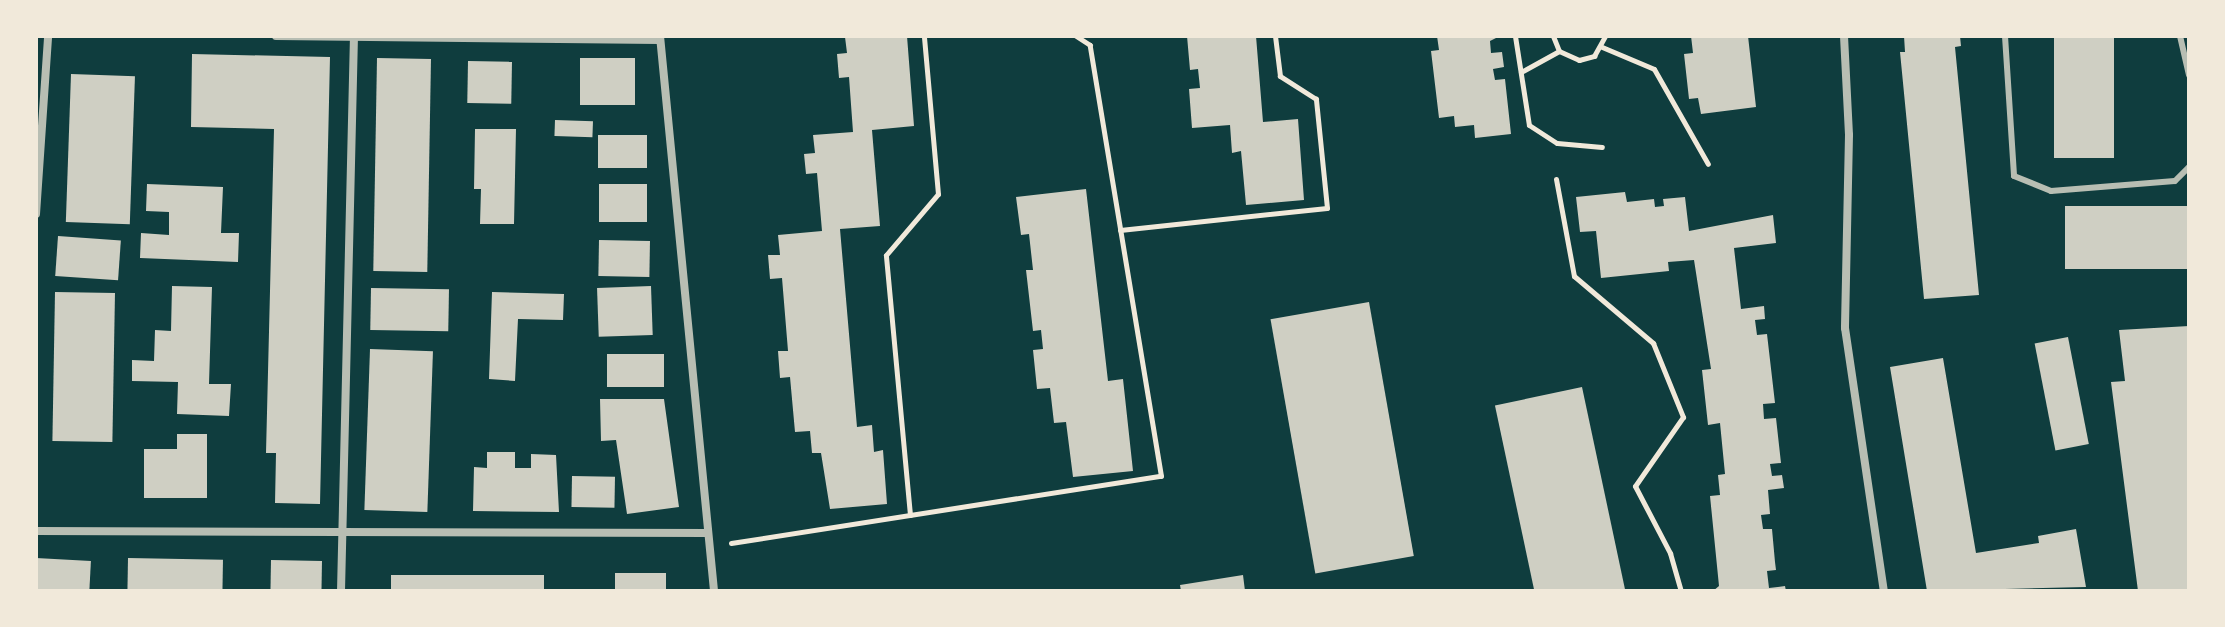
<!DOCTYPE html>
<style>
body{margin:0}
#map{position:relative;width:2225px;height:627px;overflow:hidden;background:#0f3d3e;font-family:"Public Sans",sans-serif}
div>[style]{position:absolute}
[style*='--x']{left:calc(var(--x)*1px);top:calc(var(--y)*1px);width:calc(var(--w)*1px);rotate:calc(var(--a)*1deg)}
.building>*{inset:0;background:#cfcfc3;transform-origin:0 0}
.path>*{height:5px;margin:-2.5px;padding:0 2.5px;transform-origin:2.5px;border-radius:2.5px;background:#f1e9da}
.service>*{height:6px;margin:-3px;padding:0 3px;transform-origin:3px;border-radius:3px;background:#b8beb3}
.minor>*{height:8px;margin:-4px;padding:0 4px;transform-origin:4px;border-radius:4px;background:#b8beb3}
span{translate:-50% -50%;white-space:nowrap;text-align:center;line-height:1.15;-webkit-text-stroke:7px #f1e9da;paint-order:stroke}
.frame{position:absolute;inset:0;border:38px solid #f1e9da;pointer-events:none}
</style>
<div id="map">
<div class="building">
<i style="clip-path:polygon(907px 36px,914px 126px,872px 130px,880px 226px,840px 229px,857px 427px,872px 425px,874px 452px,883px 450px,887px 504px,830px 509px,821px 453px,812px 453px,810px 431px,795px 432px,790px 377px,780px 378px,778px 351px,788px 351px,782px 278px,770px 279px,768px 255px,780px 255px,778px 235px,822px 231px,817px 173px,806px 174px,804px 154px,815px 153px,813px 135px,853px 132px,849px 77px,839px 78px,837px 54px,847px 53px,845px 37px)"></i>
<i style="clip-path:polygon(1187px 36px,1256px 36px,1263px 122px,1298px 119px,1304px 200px,1246px 205px,1241px 151px,1232px 153px,1230px 125px,1192px 128px,1189px 89px,1200px 88px,1198px 69px,1190px 70px)"></i>
<i style="clip-path:polygon(1437px 36px,1500px 36px,1490px 41px,1491px 53px,1502px 52px,1504px 67px,1493px 69px,1495px 80px,1505px 79px,1511px 134px,1475px 138px,1474px 125px,1455px 127px,1454px 116px,1439px 118px,1431px 51px,1439px 50px)"></i>
<i style="clip-path:polygon(1691px 36px,1748px 36px,1756px 107px,1701px 114px,1698px 98px,1689px 99px,1684px 54px,1693px 53px)"></i>
<i style="clip-path:polygon(1904px 36px,1960px 36px,1961px 46px,1955px 47px,1979px 295px,1924px 299px,1900px 52px,1905px 52px)"></i>
<i style="left:2054px;top:36px;width:60px;height:122px"></i>
<i style="clip-path:polygon(192px 54px,330px 57px,320px 504px,275px 503px,276px 453px,266px 453px,274px 129px,191px 127px)"></i>
<i style="left:377px;top:58px;width:54px;height:213px;rotate:1deg"></i>
<i style="left:580px;top:58px;width:55px;height:47px"></i>
<i style="left:468px;top:61px;width:44px;height:42px;rotate:1deg"></i>
<i style="left:71px;top:74px;width:64px;height:148px;rotate:2deg"></i>
<i style="left:555px;top:120px;width:38px;height:16px;rotate:2deg"></i>
<i style="clip-path:polygon(475px 129px,516px 129px,514px 224px,480px 224px,481px 189px,474px 189px)"></i>
<i style="left:598px;top:135px;width:49px;height:33px"></i>
<i style="clip-path:polygon(147px 184px,223px 187px,221px 233px,239px 233px,238px 262px,140px 258px,141px 233px,169px 235px,169px 212px,146px 211px)"></i>
<i style="left:599px;top:184px;width:48px;height:38px"></i>
<i style="clip-path:polygon(1086px 189px,1108px 381px,1123px 379px,1133px 471px,1073px 477px,1066px 422px,1054px 423px,1050px 388px,1037px 389px,1033px 350px,1043px 349px,1041px 330px,1033px 331px,1026px 270px,1033px 270px,1029px 234px,1021px 235px,1016px 197px)"></i>
<i style="clip-path:polygon(1625px 192px,1627px 202px,1654px 199px,1655px 207px,1664px 206px,1663px 199px,1685px 197px,1689px 231px,1773px 215px,1776px 243px,1734px 248px,1741px 309px,1764px 306px,1765px 319px,1755px 320px,1757px 335px,1767px 334px,1775px 403px,1763px 404px,1764px 419px,1776px 418px,1781px 463px,1770px 464px,1772px 476px,1782px 475px,1784px 488px,1768px 490px,1770px 514px,1761px 515px,1763px 529px,1772px 529px,1775px 562px,1776px 570px,1767px 571px,1769px 588px,1785px 586px,1786px 591px,1713px 591px,1719px 586px,1710px 496px,1720px 495px,1718px 475px,1725px 474px,1720px 423px,1708px 425px,1702px 370px,1711px 369px,1694px 260px,1668px 262px,1669px 271px,1601px 278px,1596px 231px,1580px 232px,1576px 197px)"></i>
<i style="left:2189px;top:206px;width:63px;height:124px;rotate:90deg"></i>
<i style="left:58px;top:236px;width:63px;height:40px;rotate:4deg"></i>
<i style="left:599px;top:240px;width:51px;height:36px;rotate:1deg"></i>
<i style="clip-path:polygon(172px 286px,212px 287px,209px 384px,231px 384px,229px 416px,177px 414px,178px 382px,132px 381px,132px 360px,154px 361px,155px 330px,171px 331px)"></i>
<i style="left:651px;top:286px;width:49px;height:54px;rotate:88deg"></i>
<i style="left:371px;top:288px;width:78px;height:42px;rotate:1deg"></i>
<i style="left:55px;top:292px;width:60px;height:149px;rotate:1deg"></i>
<i style="clip-path:polygon(492px 292px,564px 294px,563px 320px,518px 319px,515px 381px,489px 379px)"></i>
<i style="left:1369px;top:302px;width:258px;height:100px;rotate:80deg"></i>
<i style="clip-path:polygon(2189px 326px,2189px 591px,2138px 591px,2111px 382px,2125px 381px,2119px 330px)"></i>
<i style="left:2068px;top:337px;width:109px;height:34px;rotate:79deg"></i>
<i style="left:370px;top:349px;width:63px;height:161px;rotate:2deg"></i>
<i style="left:607px;top:354px;width:57px;height:33px"></i>
<i style="clip-path:polygon(1943px 358px,1976px 553px,2039px 543px,2038px 536px,2076px 529px,2086px 587px,1927px 591px,1890px 367px)"></i>
<i style="left:1582px;top:387px;width:209px;height:89px;rotate:78deg"></i>
<i style="clip-path:polygon(600px 399px,664px 399px,679px 507px,627px 514px,616px 440px,601px 441px)"></i>
<i style="clip-path:polygon(177px 434px,207px 434px,207px 498px,144px 498px,144px 449px,177px 449px)"></i>
<i style="clip-path:polygon(487px 452px,515px 452px,515px 468px,531px 468px,531px 454px,556px 455px,559px 512px,473px 511px,474px 467px,487px 468px)"></i>
<i style="left:572px;top:476px;width:43px;height:31px;rotate:1deg"></i>
<i style="left:36px;top:558px;width:55px;height:33px;rotate:3deg"></i>
<i style="left:128px;top:558px;width:95px;height:33px;rotate:1deg"></i>
<i style="left:271px;top:560px;width:51px;height:31px;rotate:1deg"></i>
<i style="left:615px;top:573px;width:51px;height:18px"></i>
<i style="left:544px;top:575px;width:16px;height:153px;rotate:90deg"></i>
<i style="clip-path:polygon(1243px 575px,1245px 591px,1181px 591px,1180px 585px)"></i>
</div>
<div class="path">
<i style="--x:1515;--y:36;--w:90;--a:81.1"></i>
<i style="--x:1529;--y:125;--w:33;--a:33"></i>
<i style="--x:1557;--y:143;--w:45;--a:5.1"></i>
<i style="--x:1553;--y:36;--w:16;--a:68"></i>
<i style="--x:1559;--y:51;--w:22;--a:24"></i>
<i style="--x:1579;--y:60;--w:16;--a:-15"></i>
<i style="--x:1594;--y:56;--w:23;--a:-61"></i>
<i style="--x:1602;--y:47;--w:56;--a:22.9"></i>
<i style="--x:1654;--y:69;--w:109;--a:60.4"></i>
<i style="--x:1521;--y:72;--w:43;--a:-28.9"></i>
<i style="--x:1556;--y:179;--w:99;--a:79.5"></i>
<i style="--x:1574;--y:276;--w:104;--a:40.3"></i>
<i style="--x:1653;--y:343;--w:80;--a:67.9"></i>
<i style="--x:1683;--y:417;--w:84;--a:124.8"></i>
<i style="--x:1635;--y:486;--w:76;--a:62.4"></i>
<i style="--x:1670;--y:553;--w:40;--a:74"></i>
<i style="--x:1120;--y:230;--w:208;--a:-6.1"></i>
<i style="--x:1327;--y:208;--w:110;--a:-95.8"></i>
<i style="--x:1316;--y:99;--w:43;--a:-147.4"></i>
<i style="--x:1280;--y:76;--w:40;--a:-97.1"></i>
<i style="--x:910;--y:515;--w:261;--a:-95.3"></i>
<i style="--x:886;--y:255;--w:80;--a:-49.6"></i>
<i style="--x:938;--y:194;--w:159;--a:-95.1"></i>
<i style="--x:731;--y:543;--w:435;--a:-8.9"></i>
<i style="--x:1161;--y:476;--w:437;--a:-99.4"></i>
<i style="--x:1090;--y:45;--w:17;--a:-147"></i>
</div>
<div class="service">
<i style="--x:2005;--y:36;--w:140;--a:86.3"></i>
<i style="--x:2014;--y:176;--w:40;--a:22"></i>
<i style="--x:2051;--y:191;--w:124;--a:-4.6"></i>
<i style="--x:2175;--y:181;--w:20;--a:-45"></i>
<i style="--x:2180;--y:36;--w:40;--a:77"></i>
</div>
<div class="minor">
<i style="--x:276;--y:36;--w:384;--a:0.6"></i>
<i style="--x:660;--y:36;--w:558;--a:84.44"></i>
<i style="--x:1844;--y:36;--w:99;--a:87.1"></i>
<i style="--x:1849;--y:135;--w:193;--a:91.2"></i>
<i style="--x:1845;--y:328;--w:266;--a:81.6"></i>
<i style="--x:36;--y:214;--w:178;--a:-86.1"></i>
<i style="--x:36;--y:531;--w:672;--a:0.17"></i>
<i style="--x:341;--y:591;--w:555;--a:-88.66"></i>
</div>
<div class="frame"></div>
</div>
